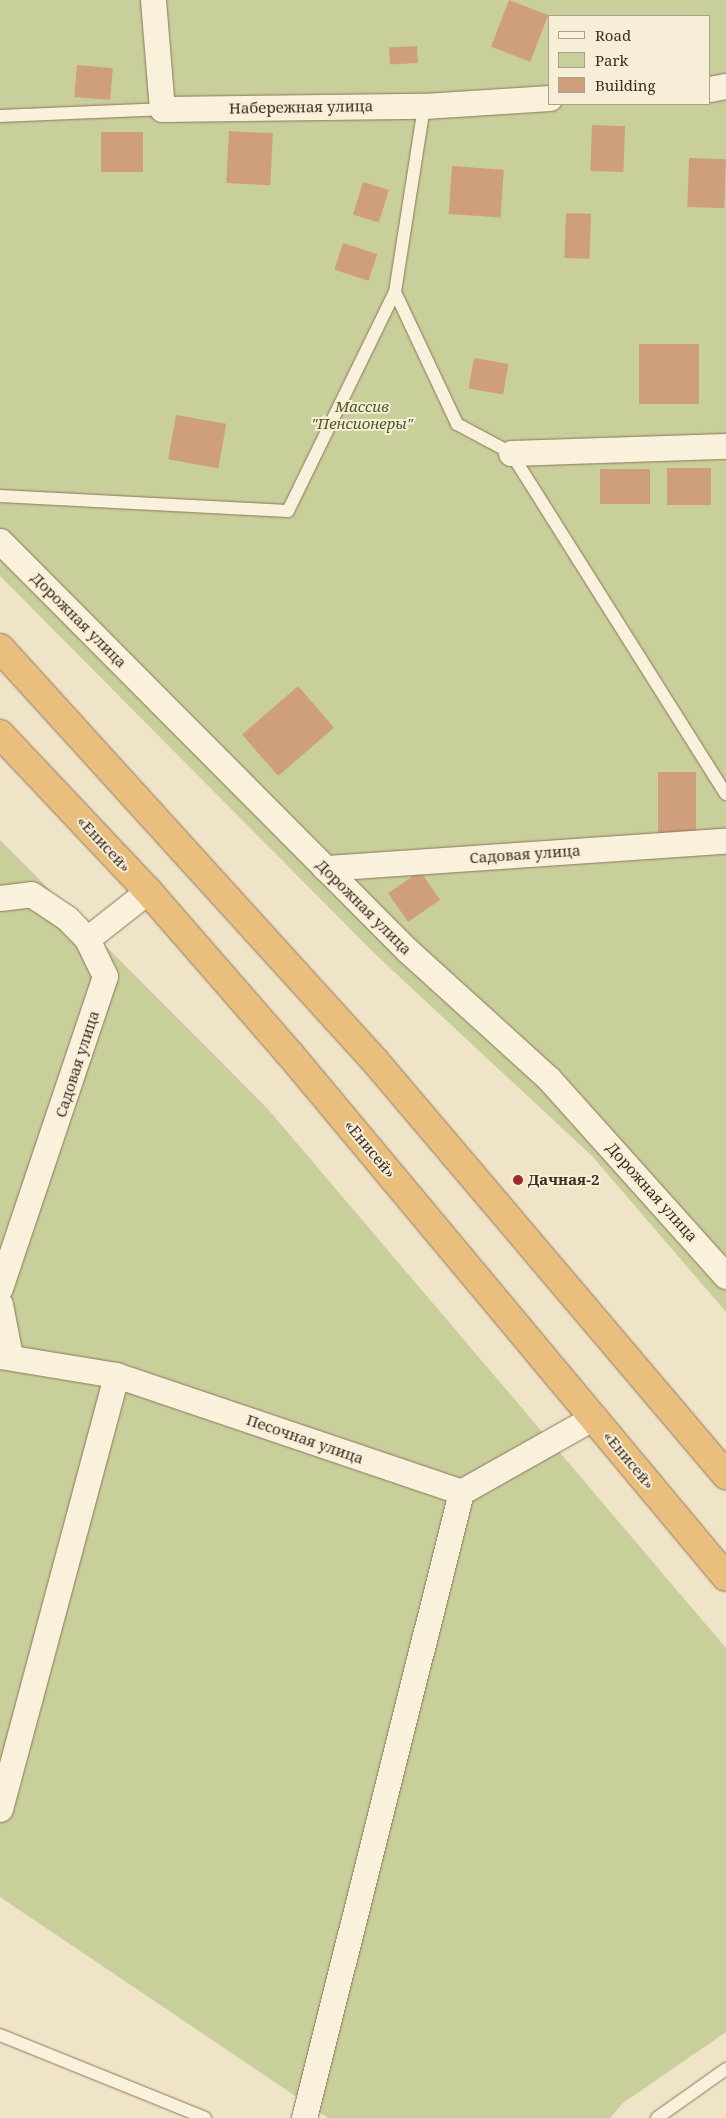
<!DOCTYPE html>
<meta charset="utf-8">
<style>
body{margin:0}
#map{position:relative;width:726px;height:2118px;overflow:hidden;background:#f0e4c8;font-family:"Noto Serif",serif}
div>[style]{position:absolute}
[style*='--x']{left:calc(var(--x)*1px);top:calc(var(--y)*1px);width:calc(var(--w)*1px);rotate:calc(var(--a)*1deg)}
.green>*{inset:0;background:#c9cf9b}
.building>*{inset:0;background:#cf9f7d;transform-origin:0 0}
.roads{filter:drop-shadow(0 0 1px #8d765c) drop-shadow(0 0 1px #8d765c)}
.service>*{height:12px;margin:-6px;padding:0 6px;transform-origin:6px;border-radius:6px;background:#faf1dc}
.minor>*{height:25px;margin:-12.5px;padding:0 12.5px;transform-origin:12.5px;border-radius:12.5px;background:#faf1dc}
.trunk>*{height:28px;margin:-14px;padding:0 14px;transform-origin:14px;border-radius:14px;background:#eabe7c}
.dots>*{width:14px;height:14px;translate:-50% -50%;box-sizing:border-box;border:2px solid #f7eed8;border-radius:50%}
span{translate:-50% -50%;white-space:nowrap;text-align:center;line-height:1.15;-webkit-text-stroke:4px #f7eed8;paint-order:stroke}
.street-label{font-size:15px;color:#3d2e20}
.park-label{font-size:15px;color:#4d5a26;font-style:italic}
.poi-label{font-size:15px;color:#3d2e20;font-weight:700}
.left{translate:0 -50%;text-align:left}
.legend{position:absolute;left:548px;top:15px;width:162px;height:90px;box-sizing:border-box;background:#f7eed8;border:1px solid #ada18e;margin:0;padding:6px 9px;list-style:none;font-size:15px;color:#3d2e20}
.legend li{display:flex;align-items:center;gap:10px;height:25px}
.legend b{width:25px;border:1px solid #ada18e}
</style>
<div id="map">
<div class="green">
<i style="clip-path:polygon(evenodd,0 0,726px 0,726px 1312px,592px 1156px,375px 954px,0 576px,0 0,550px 16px,710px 16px,710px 104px,550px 104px,550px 16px)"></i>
<i style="clip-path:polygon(0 840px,267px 1108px,726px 1648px,726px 2032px,623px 2103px,610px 2118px,328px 2118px,0 1897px)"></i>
</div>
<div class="building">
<i style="left:509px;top:0;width:42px;height:50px;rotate:21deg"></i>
<i style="left:417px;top:46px;width:17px;height:28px;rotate:87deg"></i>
<i style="left:77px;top:65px;width:36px;height:32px;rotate:5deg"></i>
<i style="left:592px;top:125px;width:33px;height:46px;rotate:2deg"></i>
<i style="left:229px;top:131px;width:44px;height:52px;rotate:3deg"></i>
<i style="left:101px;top:132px;width:42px;height:40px"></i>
<i style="left:689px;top:158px;width:37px;height:49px;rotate:2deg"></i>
<i style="left:452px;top:166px;width:52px;height:48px;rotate:4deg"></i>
<i style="left:363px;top:182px;width:27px;height:34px;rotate:17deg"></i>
<i style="left:566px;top:213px;width:25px;height:45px;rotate:2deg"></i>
<i style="left:343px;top:243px;width:36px;height:28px;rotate:18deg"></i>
<i style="left:639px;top:344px;width:60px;height:60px"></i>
<i style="left:474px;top:358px;width:35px;height:31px;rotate:10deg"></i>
<i style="left:176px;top:415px;width:51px;height:45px;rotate:10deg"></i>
<i style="left:667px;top:468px;width:44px;height:37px"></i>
<i style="left:600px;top:469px;width:50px;height:35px"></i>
<i style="left:298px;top:686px;width:55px;height:74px;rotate:49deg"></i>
<i style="left:696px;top:772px;width:62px;height:38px;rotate:90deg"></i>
<i style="left:420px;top:871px;width:35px;height:39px;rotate:55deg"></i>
</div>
<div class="roads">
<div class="service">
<i style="--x:0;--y:116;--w:166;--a:-2.4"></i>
<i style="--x:395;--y:292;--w:146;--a:64.8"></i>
<i style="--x:457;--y:424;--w:61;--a:28.2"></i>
<i style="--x:511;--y:453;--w:403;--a:57.8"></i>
<i style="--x:0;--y:496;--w:288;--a:3"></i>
<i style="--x:288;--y:511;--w:244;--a:-64"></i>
<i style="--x:395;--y:292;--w:188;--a:-81.1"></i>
<i style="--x:0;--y:2035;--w:221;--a:22"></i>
<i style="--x:657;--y:2118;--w:85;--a:-35.4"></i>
</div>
<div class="minor">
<i style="--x:153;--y:0;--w:109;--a:85.3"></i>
<i style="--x:162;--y:109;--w:262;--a:-0.7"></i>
<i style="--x:424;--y:106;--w:126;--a:-3.6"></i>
<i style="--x:710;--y:89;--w:16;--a:-11"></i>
<i style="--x:511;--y:453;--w:215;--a:-1.9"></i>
<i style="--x:0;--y:541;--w:578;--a:45.14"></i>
<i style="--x:408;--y:951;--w:190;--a:42.2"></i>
<i style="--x:549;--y:1079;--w:265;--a:48.1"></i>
<i style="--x:325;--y:868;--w:402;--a:-3.9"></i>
<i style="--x:0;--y:898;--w:31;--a:-7"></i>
<i style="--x:31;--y:894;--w:43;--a:33.7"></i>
<i style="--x:67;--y:918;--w:29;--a:46"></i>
<i style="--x:87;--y:939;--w:41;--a:64.1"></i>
<i style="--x:105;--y:976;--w:329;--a:108.6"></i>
<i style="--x:87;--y:939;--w:78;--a:-38.2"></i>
<i style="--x:0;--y:1304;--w:53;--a:79.1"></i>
<i style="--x:0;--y:1356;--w:118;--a:9.3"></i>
<i style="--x:116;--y:1375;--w:364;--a:18.7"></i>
<i style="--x:461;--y:1492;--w:153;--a:-29.4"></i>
<i style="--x:0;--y:1809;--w:449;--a:-75"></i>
<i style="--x:304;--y:2118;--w:645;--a:-75.92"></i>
</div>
<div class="trunk">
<i style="--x:0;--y:648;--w:558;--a:47.76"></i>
<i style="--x:375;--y:1061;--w:543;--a:49.71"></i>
<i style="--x:0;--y:734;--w:216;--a:46.7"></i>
<i style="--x:148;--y:891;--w:215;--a:49"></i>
<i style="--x:289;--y:1053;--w:682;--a:50.17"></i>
</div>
</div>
<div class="dots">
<i style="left:518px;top:1180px;background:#9e2a2b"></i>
</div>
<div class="street-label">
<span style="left:301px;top:107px;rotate:-1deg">Набережная улица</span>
<span style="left:79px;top:620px;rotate:45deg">Дорожная улица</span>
<span style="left:104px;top:844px;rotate:47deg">«Енисей»</span>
<span style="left:525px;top:854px;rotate:-4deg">Садовая улица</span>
<span style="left:364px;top:907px;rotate:45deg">Дорожная улица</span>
<span style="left:77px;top:1064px;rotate:-72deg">Садовая улица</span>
<span style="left:370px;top:1149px;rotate:50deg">«Енисей»</span>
<span style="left:652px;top:1192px;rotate:48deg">Дорожная улица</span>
<span style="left:305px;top:1439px;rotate:19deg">Песочная улица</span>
<span style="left:629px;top:1460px;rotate:50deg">«Енисей»</span>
</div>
<div class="park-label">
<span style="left:362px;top:415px">Массив<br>"Пенсионеры"</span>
</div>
<div class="poi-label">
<span class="left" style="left:528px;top:1180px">Дачная-2</span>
</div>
<ul class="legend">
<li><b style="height:6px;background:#faf1dc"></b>Road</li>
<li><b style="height:14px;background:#c9cf9b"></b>Park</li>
<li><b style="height:14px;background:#cf9f7d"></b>Building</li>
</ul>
</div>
